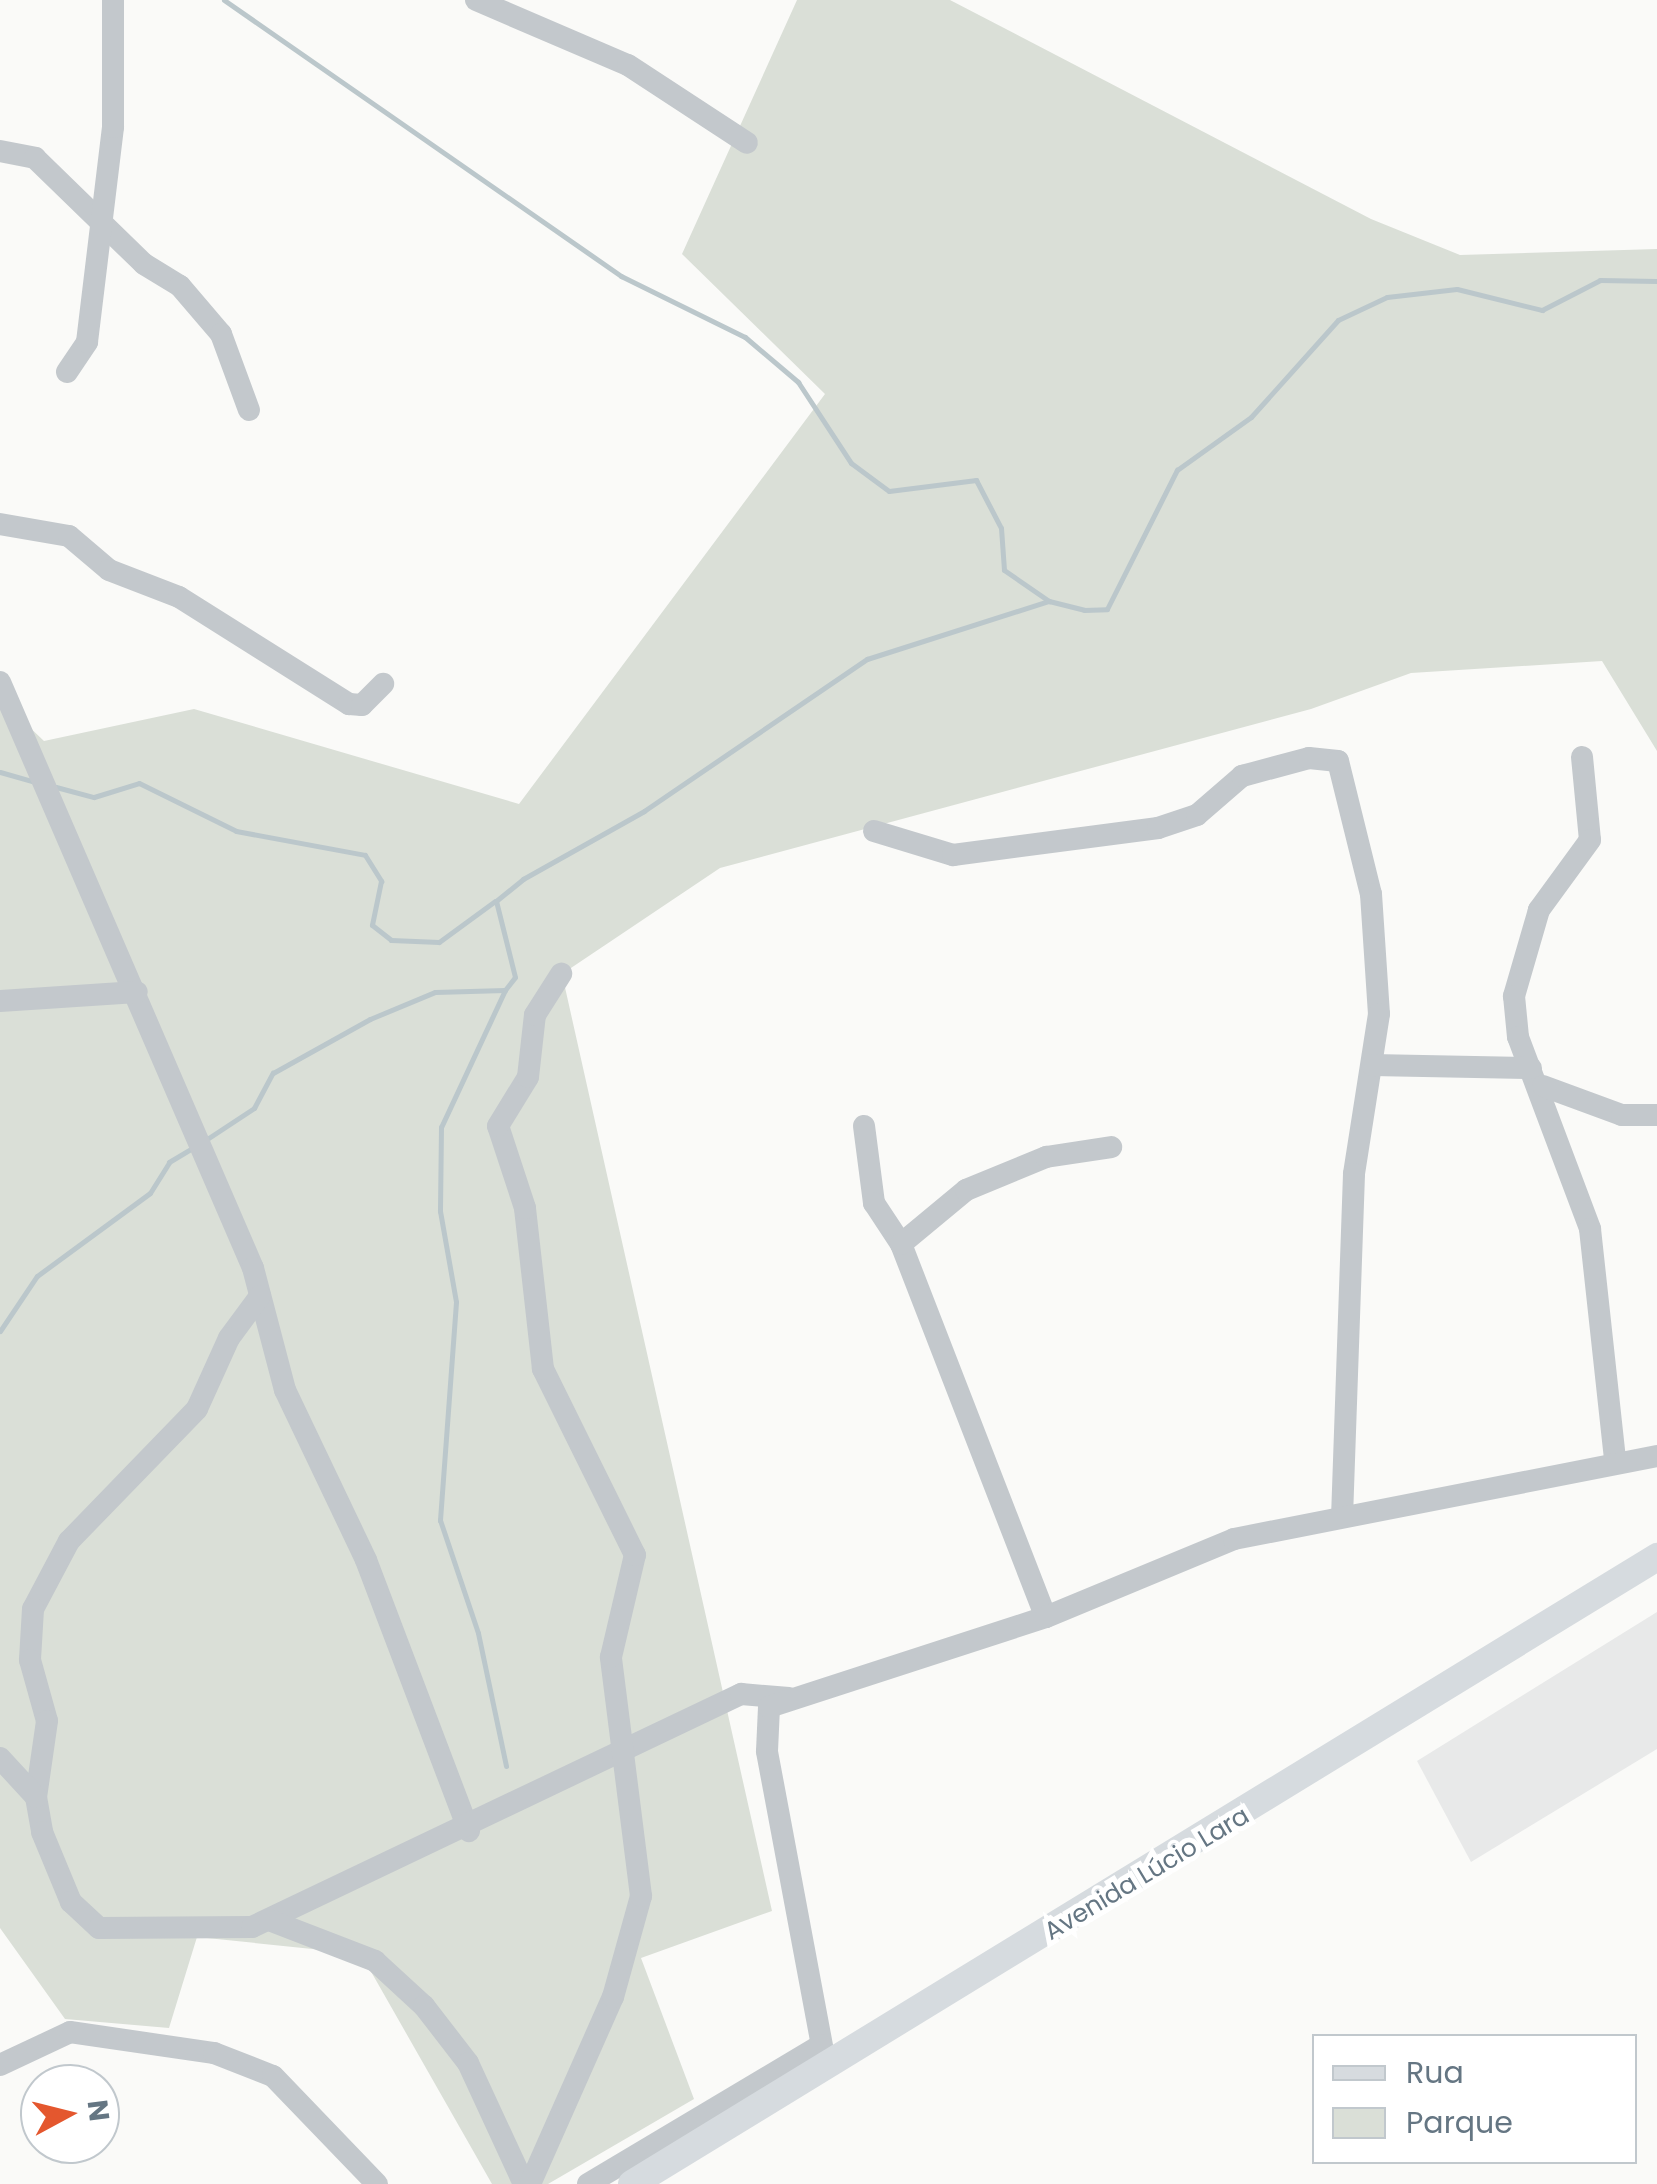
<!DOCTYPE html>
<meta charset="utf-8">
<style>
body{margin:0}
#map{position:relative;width:1657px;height:2184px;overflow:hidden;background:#fafaf8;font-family:Poppins,sans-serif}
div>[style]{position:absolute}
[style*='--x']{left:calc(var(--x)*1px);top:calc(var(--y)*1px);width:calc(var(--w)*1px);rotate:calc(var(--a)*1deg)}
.built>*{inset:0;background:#e8e9e9}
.green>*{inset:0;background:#dadfd7}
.stream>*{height:5px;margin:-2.5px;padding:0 2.5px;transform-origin:2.5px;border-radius:2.5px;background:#bbc7cb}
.minor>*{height:22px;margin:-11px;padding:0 11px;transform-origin:11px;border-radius:11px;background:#c3c8cc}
.major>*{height:28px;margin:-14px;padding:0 14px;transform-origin:14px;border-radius:14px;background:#d6dbdf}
span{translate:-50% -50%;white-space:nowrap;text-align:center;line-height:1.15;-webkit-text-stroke:10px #fff;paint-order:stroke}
.street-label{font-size:25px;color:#657683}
.legend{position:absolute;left:1312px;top:2034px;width:325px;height:130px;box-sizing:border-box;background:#fff;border:2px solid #c1c8cd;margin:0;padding:12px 18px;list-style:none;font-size:30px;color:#657683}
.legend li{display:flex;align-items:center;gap:20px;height:50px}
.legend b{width:50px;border:2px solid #c1c8cd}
.north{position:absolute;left:20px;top:2064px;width:100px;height:100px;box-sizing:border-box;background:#fff;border:2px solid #c1c8cd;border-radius:50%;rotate:83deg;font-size:28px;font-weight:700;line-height:40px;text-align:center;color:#657683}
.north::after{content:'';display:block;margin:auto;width:35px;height:45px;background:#e4572e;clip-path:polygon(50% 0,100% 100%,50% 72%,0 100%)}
</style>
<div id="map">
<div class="built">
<i style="clip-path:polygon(1657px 1612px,1657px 1749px,1471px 1862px,1417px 1761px)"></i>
</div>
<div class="green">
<i style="clip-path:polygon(797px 0,950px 0,1371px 219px,1460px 255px,1657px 249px,1657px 751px,1602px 661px,1411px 673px,1311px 709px,720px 868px,562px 974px,772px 1911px,641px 1958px,694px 2099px,548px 2184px,492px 2184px,361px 1954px,197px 1937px,169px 2028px,65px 2019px,0 1928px,0 699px,44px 741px,194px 709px,519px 804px,825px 394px,682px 254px)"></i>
</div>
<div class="stream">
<i style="--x:224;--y:0;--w:484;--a:34.8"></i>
<i style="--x:621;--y:276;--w:138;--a:26.2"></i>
<i style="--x:745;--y:337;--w:70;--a:40.3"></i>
<i style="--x:798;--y:382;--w:97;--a:56.8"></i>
<i style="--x:851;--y:463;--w:47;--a:36.4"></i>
<i style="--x:889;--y:491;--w:88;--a:-7.2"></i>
<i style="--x:976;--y:480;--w:54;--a:62.5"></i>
<i style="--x:1001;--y:528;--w:42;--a:85.9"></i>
<i style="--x:1004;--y:570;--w:55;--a:34.6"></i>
<i style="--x:1049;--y:601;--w:36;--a:14"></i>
<i style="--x:1084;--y:610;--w:23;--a:-2"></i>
<i style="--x:1107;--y:609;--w:156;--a:-63.3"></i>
<i style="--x:1177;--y:470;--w:91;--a:-35.6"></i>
<i style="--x:1251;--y:417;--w:130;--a:-48.1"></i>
<i style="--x:1338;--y:320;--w:54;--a:-25.1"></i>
<i style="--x:1387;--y:297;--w:70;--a:-6.5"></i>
<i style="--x:1457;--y:289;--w:88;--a:13.9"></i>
<i style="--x:1542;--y:310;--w:65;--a:-27.3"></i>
<i style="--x:1600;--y:280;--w:57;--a:1"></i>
<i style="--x:0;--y:772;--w:37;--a:16"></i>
<i style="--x:56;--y:787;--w:39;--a:15"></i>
<i style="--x:94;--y:797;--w:47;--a:-17.3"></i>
<i style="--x:139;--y:783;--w:108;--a:26.3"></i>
<i style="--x:236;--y:831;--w:131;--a:10.5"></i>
<i style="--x:365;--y:855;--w:31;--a:58"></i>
<i style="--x:381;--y:881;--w:45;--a:101.6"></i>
<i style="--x:372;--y:925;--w:24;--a:38"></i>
<i style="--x:391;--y:940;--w:48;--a:2.4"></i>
<i style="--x:439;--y:942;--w:69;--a:-36.2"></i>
<i style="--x:505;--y:990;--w:151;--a:115"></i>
<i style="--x:441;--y:1127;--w:84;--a:90.7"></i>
<i style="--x:440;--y:1211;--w:92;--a:80"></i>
<i style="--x:456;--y:1302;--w:219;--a:94.2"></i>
<i style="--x:440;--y:1520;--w:119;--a:71.4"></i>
<i style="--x:478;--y:1633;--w:136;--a:78.1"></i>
<i style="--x:204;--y:1141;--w:60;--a:-33.4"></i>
<i style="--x:254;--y:1108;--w:40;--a:-62"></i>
<i style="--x:273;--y:1073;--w:111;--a:-29.1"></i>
<i style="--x:370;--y:1019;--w:70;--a:-22.6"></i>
<i style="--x:435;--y:992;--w:70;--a:-1.6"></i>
<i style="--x:505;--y:990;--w:16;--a:-52"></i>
<i style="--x:515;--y:977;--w:78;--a:-104"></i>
<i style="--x:496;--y:901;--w:35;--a:-39"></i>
<i style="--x:523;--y:879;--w:139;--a:-29.3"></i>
<i style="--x:644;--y:811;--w:270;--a:-34.3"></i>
<i style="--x:867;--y:659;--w:191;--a:-17.7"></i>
<i style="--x:0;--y:1331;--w:66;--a:-56.1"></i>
<i style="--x:37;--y:1276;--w:140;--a:-36.3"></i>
<i style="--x:150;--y:1193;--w:36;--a:-58"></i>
<i style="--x:169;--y:1162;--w:29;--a:-31"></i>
</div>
<div class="minor">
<i style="--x:476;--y:0;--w:165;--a:23.2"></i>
<i style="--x:628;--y:65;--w:142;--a:33.2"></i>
<i style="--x:0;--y:151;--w:36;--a:11"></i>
<i style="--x:35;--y:158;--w:152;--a:44.2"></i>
<i style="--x:144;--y:264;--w:42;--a:31.4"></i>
<i style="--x:180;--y:286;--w:63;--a:49.5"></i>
<i style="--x:221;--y:334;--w:81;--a:69.8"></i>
<i style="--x:67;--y:372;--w:36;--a:-56"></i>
<i style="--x:87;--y:342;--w:217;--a:-83.1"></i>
<i style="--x:113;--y:127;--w:127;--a:-90"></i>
<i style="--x:0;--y:524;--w:70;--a:9.9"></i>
<i style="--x:69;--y:536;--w:52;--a:40.4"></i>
<i style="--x:109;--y:570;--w:75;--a:21.1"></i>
<i style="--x:179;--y:597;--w:201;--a:32.2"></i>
<i style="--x:349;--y:704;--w:13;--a:4"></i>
<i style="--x:362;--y:705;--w:30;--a:-45"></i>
<i style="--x:0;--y:682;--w:638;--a:66.65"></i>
<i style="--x:253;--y:1268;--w:126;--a:75.3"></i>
<i style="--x:285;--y:1390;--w:188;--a:64.5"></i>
<i style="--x:366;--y:1560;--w:290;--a:69.2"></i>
<i style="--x:1582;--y:757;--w:83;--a:84.5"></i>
<i style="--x:1590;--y:840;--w:87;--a:126.1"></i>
<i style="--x:1539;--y:910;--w:90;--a:106.2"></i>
<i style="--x:1514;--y:996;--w:41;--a:84.4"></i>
<i style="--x:1518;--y:1037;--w:205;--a:69.4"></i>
<i style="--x:1590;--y:1229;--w:231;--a:83.8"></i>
<i style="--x:874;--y:831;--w:83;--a:16.9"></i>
<i style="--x:953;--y:855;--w:207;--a:-7.5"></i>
<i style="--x:1158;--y:828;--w:41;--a:-18.4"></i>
<i style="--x:1197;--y:815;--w:60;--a:-40.9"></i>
<i style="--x:1242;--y:776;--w:69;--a:-15"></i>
<i style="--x:1309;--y:758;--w:29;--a:6"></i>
<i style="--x:1338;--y:761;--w:137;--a:76.1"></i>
<i style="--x:1371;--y:894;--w:120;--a:86.2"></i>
<i style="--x:1379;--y:1014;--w:162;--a:98.9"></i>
<i style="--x:1354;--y:1174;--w:338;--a:92"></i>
<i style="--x:0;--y:1001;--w:137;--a:-3.8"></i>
<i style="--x:1372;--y:1065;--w:159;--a:1.1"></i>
<i style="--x:1543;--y:1086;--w:84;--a:20.2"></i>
<i style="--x:1622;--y:1115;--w:35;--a:0"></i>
<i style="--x:864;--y:1126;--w:78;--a:82.6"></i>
<i style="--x:874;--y:1203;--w:49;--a:56.6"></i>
<i style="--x:901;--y:1244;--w:400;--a:68.8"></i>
<i style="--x:901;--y:1244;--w:85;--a:-39.7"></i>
<i style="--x:966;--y:1190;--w:87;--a:-22.4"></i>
<i style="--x:1046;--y:1157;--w:66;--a:-8.7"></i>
<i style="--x:260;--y:1296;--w:52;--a:126.4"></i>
<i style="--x:229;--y:1338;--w:78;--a:114.3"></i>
<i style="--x:197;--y:1409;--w:184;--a:134.1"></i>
<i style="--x:69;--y:1541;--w:77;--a:117.9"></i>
<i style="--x:33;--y:1609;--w:51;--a:93.4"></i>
<i style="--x:30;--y:1660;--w:63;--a:74.4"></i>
<i style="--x:47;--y:1721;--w:77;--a:98.2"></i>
<i style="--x:36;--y:1797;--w:36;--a:80"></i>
<i style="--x:42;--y:1832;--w:76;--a:67.5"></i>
<i style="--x:71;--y:1902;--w:38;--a:43"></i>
<i style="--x:99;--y:1928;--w:153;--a:-0.4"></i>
<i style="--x:252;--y:1927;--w:542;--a:-25.48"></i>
<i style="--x:741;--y:1694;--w:48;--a:4.8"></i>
<i style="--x:0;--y:1758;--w:53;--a:47.3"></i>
<i style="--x:269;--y:1920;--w:114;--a:21.1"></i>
<i style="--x:375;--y:1961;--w:67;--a:42.6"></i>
<i style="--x:424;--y:2006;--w:72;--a:52.3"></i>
<i style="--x:468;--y:2063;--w:133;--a:65.2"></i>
<i style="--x:0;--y:2065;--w:77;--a:-25.2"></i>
<i style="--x:70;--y:2032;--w:146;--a:8.3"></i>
<i style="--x:214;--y:2053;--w:63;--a:21.3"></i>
<i style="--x:273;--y:2076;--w:150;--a:46.1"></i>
<i style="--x:826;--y:2067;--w:321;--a:-100.6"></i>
<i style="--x:767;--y:1751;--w:44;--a:-87.4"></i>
<i style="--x:769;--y:1707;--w:291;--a:-18"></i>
<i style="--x:1046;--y:1617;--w:204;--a:-22.5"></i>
<i style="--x:1234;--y:1539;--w:431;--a:-11.1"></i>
<i style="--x:530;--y:2184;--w:205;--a:-66.1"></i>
<i style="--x:613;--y:1997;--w:105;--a:-74.5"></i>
<i style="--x:641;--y:1896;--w:241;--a:-97.2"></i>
<i style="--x:611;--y:1657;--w:105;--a:-76.8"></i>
<i style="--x:635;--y:1555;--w:208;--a:-116.3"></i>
<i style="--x:543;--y:1369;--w:162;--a:-96.4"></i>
<i style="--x:525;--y:1208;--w:86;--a:-108.2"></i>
<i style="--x:498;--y:1126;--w:57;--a:-58.5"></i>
<i style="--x:528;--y:1077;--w:62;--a:-83.6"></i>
<i style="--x:535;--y:1015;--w:49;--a:-57.6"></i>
<i style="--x:588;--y:2184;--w:271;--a:-30.8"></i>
</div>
<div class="major">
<i style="--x:632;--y:2184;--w:1202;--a:-31.45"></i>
</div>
<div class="street-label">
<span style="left:1147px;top:1874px;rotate:-31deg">Avenida Lúcio Lara</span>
</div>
<ul class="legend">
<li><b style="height:12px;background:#d6dbdf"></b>Rua</li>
<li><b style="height:28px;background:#dadfd7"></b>Parque</li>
</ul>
<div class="north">N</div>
</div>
